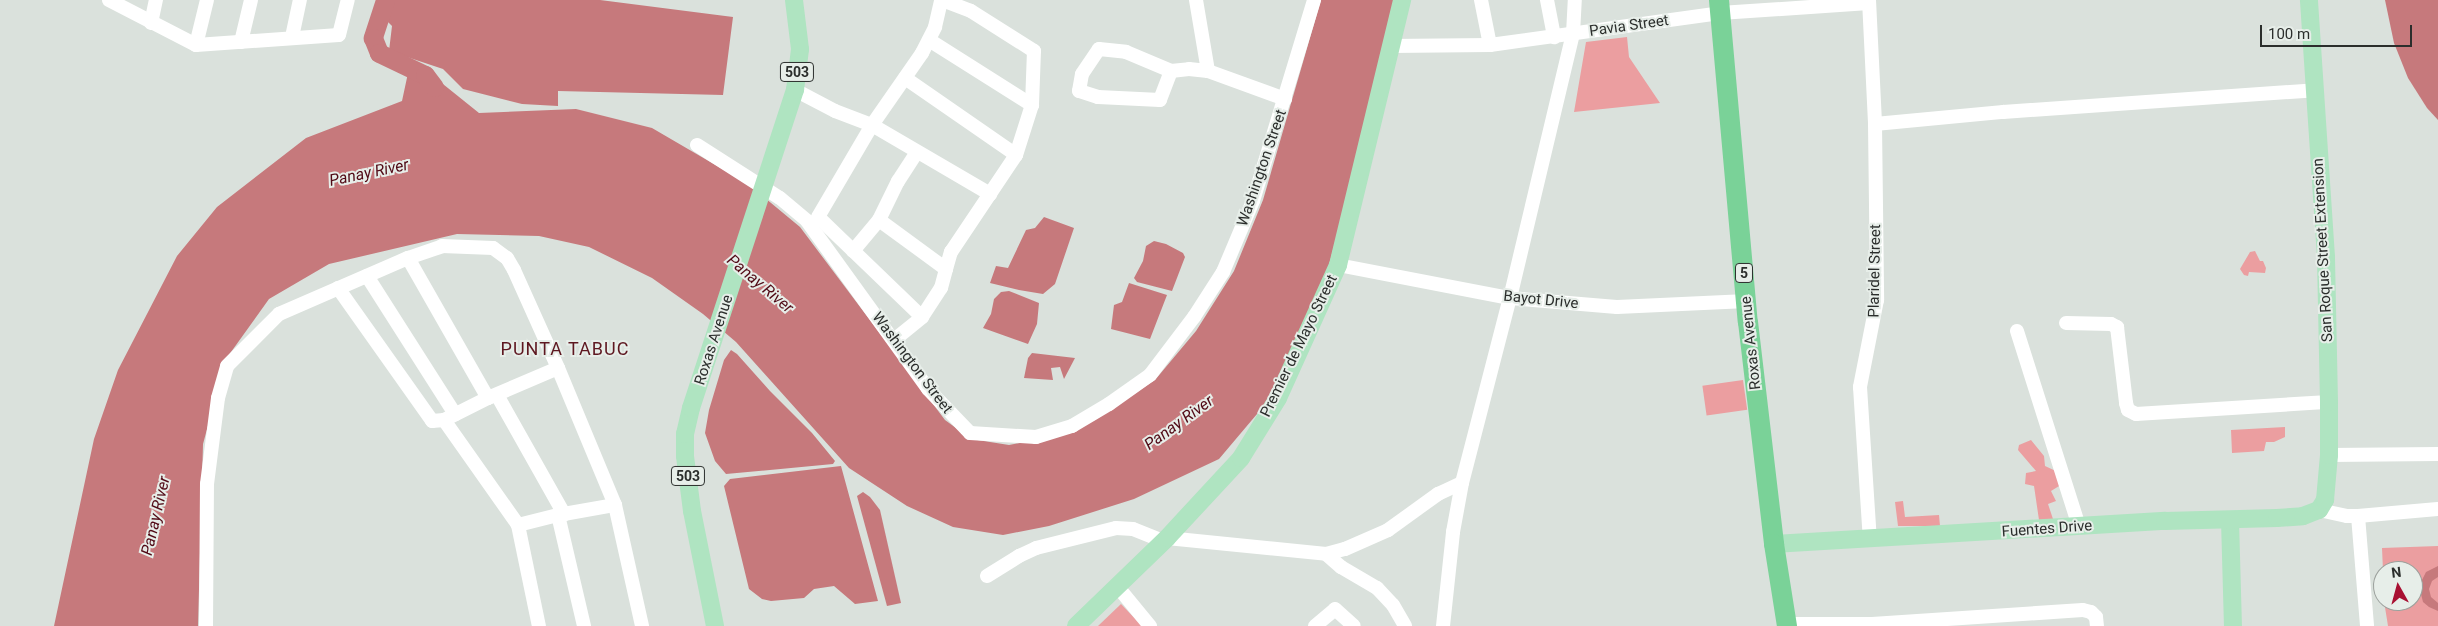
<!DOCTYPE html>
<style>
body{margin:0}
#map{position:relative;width:2438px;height:626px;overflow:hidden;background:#dae1dc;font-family:Roboto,sans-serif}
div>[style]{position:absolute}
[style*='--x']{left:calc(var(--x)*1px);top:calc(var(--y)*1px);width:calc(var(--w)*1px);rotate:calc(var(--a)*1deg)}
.green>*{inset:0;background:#eb9ea0;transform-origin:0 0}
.water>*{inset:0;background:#c6797c}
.river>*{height:19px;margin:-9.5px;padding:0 9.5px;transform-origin:9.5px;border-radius:9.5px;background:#c6797c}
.minor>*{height:14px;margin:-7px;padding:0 7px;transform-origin:7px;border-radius:7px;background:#fff}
.major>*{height:18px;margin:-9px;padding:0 9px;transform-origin:9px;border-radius:9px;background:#afe4c1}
.highway>*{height:20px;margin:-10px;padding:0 10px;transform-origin:10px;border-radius:10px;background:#7ad298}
span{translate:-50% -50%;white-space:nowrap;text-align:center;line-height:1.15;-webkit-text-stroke:4px #e7eee9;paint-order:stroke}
.shield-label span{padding:1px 4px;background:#e7eee9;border:1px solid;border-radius:4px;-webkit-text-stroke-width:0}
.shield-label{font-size:14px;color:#2b2e2c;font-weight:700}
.street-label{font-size:15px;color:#2b2e2c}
.water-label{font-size:16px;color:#510a16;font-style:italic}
.quarter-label{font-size:18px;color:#5e1821;letter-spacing:1px}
.north{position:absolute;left:2373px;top:561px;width:50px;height:50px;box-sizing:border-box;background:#e7eee9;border:1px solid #9ca19d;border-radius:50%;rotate:353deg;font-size:14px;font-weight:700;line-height:20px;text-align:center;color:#2b2e2c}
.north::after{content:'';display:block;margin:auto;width:18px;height:22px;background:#a81032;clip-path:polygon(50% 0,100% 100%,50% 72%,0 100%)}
.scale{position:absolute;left:2260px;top:25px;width:152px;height:22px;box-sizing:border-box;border:2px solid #2b2e2c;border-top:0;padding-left:6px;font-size:15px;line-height:18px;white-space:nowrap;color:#2b2e2c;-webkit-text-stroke:4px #e7eee9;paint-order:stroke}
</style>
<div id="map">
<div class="green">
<i style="clip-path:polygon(1627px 37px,1629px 57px,1660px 103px,1574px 112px,1586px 42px)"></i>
<i style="clip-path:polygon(2255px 251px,2260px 261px,2263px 261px,2266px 268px,2265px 273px,2249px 272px,2248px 276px,2244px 275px,2240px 269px,2250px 252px)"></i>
<i style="left:1743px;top:380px;width:30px;height:41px;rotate:82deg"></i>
<i style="clip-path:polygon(2285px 427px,2285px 437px,2274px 442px,2266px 442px,2264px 451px,2232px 453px,2231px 430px)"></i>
<i style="clip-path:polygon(2031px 440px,2044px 456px,2045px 466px,2058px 472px,2064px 483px,2051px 491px,2056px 501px,2048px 504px,2053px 519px,2039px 520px,2034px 486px,2025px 484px,2026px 473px,2036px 471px,2018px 450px,2019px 445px)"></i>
<i style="clip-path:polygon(1903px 501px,1905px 517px,1939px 515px,1940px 526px,1898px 526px,1895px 502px)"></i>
<i style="clip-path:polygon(2438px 546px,2438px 626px,2388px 626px,2384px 601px,2413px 601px,2413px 571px,2383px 571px,2382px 548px)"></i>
<i style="clip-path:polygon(1121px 604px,1142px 626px,1098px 626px)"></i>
</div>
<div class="water">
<i style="clip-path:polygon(384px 0,600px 0,733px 17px,723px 95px,558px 91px,558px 106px,522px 104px,463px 89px,443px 69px,389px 51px,392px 26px,384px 18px,382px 9px)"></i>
<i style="clip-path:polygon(1321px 0,1399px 0,1324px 284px,1273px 395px,1219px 459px,1134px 499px,1049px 526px,1003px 535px,953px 527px,907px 506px,849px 468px,736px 342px,703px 314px,652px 278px,589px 247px,539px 236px,457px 234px,329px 264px,269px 299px,226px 359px,203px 444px,198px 626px,54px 626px,94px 439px,118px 370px,177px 256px,217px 207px,306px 138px,402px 101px,408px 73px,423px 68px,479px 113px,576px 109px,652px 128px,748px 184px,800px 227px,945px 420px,971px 439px,1009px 445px,1051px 437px,1095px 420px,1155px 380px,1196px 331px,1234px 271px,1263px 200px)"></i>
<i style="clip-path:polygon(2385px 0,2438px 0,2438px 120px,2427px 108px,2408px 78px,2394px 43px)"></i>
<i style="clip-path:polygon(1044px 217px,1074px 228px,1055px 284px,1043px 294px,1019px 290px,990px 283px,996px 266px,1008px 268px,1026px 230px,1035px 228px)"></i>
<i style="clip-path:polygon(1154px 241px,1166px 244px,1183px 253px,1185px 257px,1172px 291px,1137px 282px,1134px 278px,1143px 261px,1146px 246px)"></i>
<i style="clip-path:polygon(1129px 283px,1167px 295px,1150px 339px,1111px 329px,1114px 305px,1122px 302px)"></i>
<i style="clip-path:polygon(1009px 291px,1039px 303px,1037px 324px,1028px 344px,983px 328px,991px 314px,994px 299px,1001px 292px)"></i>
<i style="clip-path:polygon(731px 350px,737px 354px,770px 391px,812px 433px,835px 461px,833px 464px,726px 474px,715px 461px,705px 433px,709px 410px,724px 360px)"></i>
<i style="clip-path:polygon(1032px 353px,1075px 358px,1064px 379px,1060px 367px,1051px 368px,1053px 380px,1024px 378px,1028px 358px)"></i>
<i style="clip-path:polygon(841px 466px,878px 601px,855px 604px,834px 586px,814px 589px,804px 598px,771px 601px,762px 599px,749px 589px,724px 486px,730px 479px)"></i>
<i style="clip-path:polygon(863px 492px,870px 497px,880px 510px,901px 603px,887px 606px,857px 496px)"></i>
<i style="clip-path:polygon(2438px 566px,2438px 577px,2432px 581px,2429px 589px,2431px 597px,2438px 603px,2438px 611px,2429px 607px,2423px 602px,2419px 586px,2426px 572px)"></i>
</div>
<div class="river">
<i style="--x:385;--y:0;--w:40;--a:108"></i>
<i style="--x:373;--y:38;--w:16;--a:68"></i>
<i style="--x:379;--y:53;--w:51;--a:25.6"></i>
<i style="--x:425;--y:75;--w:15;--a:53"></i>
</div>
<div class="minor">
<i style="--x:109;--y:0;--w:98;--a:27.3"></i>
<i style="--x:196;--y:45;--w:143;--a:-4"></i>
<i style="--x:339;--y:35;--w:36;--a:-76"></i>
<i style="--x:1196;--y:0;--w:72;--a:80.4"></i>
<i style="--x:1481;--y:0;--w:46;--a:78.7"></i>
<i style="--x:1547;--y:0;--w:38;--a:79"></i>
<i style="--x:1869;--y:0;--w:124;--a:87.2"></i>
<i style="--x:1875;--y:124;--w:176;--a:89.3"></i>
<i style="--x:1877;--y:300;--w:89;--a:101.1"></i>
<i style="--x:1860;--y:387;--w:153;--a:86.3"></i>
<i style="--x:151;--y:23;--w:24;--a:-78"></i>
<i style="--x:292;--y:37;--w:38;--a:-78"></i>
<i style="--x:929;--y:40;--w:122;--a:32.3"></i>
<i style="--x:241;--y:42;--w:43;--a:-76.6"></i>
<i style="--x:196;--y:45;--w:46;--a:-76.3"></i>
<i style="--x:1390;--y:46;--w:100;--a:-0.6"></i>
<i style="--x:1490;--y:45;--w:232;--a:-7.9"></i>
<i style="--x:1720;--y:13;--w:149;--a:-3.8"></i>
<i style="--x:1171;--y:71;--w:31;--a:111"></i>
<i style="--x:1160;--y:100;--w:62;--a:-177.2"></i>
<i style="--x:1098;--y:97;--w:20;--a:-162"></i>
<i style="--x:1079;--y:91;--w:17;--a:-80"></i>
<i style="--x:1082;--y:74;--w:30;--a:-56"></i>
<i style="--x:1099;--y:49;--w:27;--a:6"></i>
<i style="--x:1126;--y:52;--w:49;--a:22.9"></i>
<i style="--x:1171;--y:71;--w:18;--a:-6"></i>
<i style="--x:1189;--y:69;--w:19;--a:6"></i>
<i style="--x:1208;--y:71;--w:82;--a:20"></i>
<i style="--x:905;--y:78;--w:135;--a:34.7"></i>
<i style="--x:795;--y:90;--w:45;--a:27.7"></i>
<i style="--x:835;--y:111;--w:40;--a:21"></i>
<i style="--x:872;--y:125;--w:137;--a:30.3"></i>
<i style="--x:1875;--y:124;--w:129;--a:-5.4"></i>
<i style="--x:2003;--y:112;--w:313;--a:-4"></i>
<i style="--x:697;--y:145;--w:98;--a:32.6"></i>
<i style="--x:780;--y:198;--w:35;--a:40"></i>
<i style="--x:807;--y:221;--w:207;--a:54.2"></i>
<i style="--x:928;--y:389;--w:61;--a:46.3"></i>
<i style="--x:970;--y:433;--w:66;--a:3.5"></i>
<i style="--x:1036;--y:437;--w:38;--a:-17"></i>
<i style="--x:1072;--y:426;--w:43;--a:-30.7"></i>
<i style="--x:1109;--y:404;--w:50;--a:-35.3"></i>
<i style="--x:1150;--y:375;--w:73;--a:-52.8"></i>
<i style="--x:1194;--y:317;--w:54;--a:-57.2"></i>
<i style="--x:1223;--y:272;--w:77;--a:-67.1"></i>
<i style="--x:1253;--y:201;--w:210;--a:-73.1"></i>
<i style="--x:917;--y:152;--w:35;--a:123"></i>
<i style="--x:898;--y:181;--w:43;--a:116"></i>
<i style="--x:879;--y:220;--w:83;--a:36.2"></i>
<i style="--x:946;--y:269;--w:18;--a:-74"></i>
<i style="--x:951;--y:252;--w:117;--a:-56.2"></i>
<i style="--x:1016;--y:155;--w:52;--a:-72.3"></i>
<i style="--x:1032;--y:105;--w:54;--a:-87.9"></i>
<i style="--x:1034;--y:51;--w:75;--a:-147.6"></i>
<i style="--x:971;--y:11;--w:31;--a:-159"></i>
<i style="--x:853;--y:251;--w:40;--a:-50"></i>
<i style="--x:408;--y:258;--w:161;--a:60.3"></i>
<i style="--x:1338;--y:265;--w:175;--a:10.9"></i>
<i style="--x:1510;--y:298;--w:107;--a:4.8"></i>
<i style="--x:1617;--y:307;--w:130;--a:-2.6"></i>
<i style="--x:367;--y:276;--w:164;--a:57.5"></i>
<i style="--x:338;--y:288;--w:163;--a:54.7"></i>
<i style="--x:432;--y:421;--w:12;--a:-5"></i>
<i style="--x:444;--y:420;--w:49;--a:-26.6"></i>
<i style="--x:488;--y:398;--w:76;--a:-23.2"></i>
<i style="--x:922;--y:317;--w:144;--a:-136.1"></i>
<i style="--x:818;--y:217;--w:107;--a:-59.6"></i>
<i style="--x:872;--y:125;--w:88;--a:-55.2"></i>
<i style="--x:922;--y:53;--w:29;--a:-63"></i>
<i style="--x:935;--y:27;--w:28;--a:-77"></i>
<i style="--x:2066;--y:323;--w:45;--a:1.3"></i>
<i style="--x:2111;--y:324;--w:7;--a:27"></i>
<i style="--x:2117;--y:327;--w:77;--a:83.2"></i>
<i style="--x:2126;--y:403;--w:7;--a:74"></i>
<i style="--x:2128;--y:410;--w:9;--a:27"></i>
<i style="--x:2136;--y:414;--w:193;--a:-3.6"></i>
<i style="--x:2017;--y:331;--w:206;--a:72.4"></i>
<i style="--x:894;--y:340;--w:36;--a:-39"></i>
<i style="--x:922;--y:317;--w:35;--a:-57"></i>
<i style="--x:941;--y:288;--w:20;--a:-75"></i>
<i style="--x:497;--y:395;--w:137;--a:60.6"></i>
<i style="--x:444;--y:420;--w:128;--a:54.8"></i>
<i style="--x:518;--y:525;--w:103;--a:78.3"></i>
<i style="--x:2329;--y:455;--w:109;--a:-0.5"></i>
<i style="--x:2319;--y:510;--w:29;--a:12"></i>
<i style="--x:2347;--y:516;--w:11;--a:0"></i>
<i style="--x:2358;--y:516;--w:80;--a:-5"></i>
<i style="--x:558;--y:515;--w:114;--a:76.8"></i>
<i style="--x:2358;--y:516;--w:110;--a:85.3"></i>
<i style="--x:518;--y:525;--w:41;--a:-14"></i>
<i style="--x:558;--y:515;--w:58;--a:-10"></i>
<i style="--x:1167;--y:538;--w:160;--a:5.7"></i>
<i style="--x:1326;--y:554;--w:20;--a:-15"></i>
<i style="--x:1345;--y:549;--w:47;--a:-23.8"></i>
<i style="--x:1388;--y:530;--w:62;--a:-35.8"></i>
<i style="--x:1438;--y:494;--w:26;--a:-25"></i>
<i style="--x:1326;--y:554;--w:20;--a:41"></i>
<i style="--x:1341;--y:567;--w:42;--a:30.3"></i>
<i style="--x:1377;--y:588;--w:23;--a:47"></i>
<i style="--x:1393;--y:605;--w:24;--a:60"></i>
<i style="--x:987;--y:576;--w:38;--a:-32"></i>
<i style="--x:1019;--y:556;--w:19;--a:-25"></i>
<i style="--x:1036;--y:548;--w:82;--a:-14"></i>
<i style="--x:1116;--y:528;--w:17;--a:3"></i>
<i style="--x:1133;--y:529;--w:31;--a:22"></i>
<i style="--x:1117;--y:586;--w:52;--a:50.5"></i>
<i style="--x:1787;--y:624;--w:85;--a:0"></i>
<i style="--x:1872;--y:624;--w:211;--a:-3.8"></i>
<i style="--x:2083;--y:610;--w:8;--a:14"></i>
<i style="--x:2091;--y:612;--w:7;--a:45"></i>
<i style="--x:2096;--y:617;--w:9;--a:84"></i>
<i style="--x:206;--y:626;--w:142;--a:-89.6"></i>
<i style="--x:207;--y:484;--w:87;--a:-82.7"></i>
<i style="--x:218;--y:398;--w:33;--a:-74"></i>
<i style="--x:227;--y:366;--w:74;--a:-45"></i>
<i style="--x:279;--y:314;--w:141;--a:-23.5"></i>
<i style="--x:408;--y:258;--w:36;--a:-19"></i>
<i style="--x:442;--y:246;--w:51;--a:2.2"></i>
<i style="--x:493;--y:248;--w:17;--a:36"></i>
<i style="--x:507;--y:258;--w:14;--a:60"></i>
<i style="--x:514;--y:270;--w:107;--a:65.8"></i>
<i style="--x:558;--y:368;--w:148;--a:67.4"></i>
<i style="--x:615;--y:505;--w:124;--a:77.4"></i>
<i style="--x:1315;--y:626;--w:26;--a:-40"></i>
<i style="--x:1335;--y:609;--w:25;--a:42"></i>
<i style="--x:1443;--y:626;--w:95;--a:-83.9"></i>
<i style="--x:1453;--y:532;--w:50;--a:-79.6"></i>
<i style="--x:1462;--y:483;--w:191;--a:-75.5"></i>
<i style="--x:1510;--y:298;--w:271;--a:-76.6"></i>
<i style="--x:1573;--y:34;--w:34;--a:-87"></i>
</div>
<div class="major">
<i style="--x:2230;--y:520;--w:106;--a:88.4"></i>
<i style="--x:1774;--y:544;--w:392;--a:-3.4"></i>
<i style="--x:2165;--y:521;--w:112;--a:-1.5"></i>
<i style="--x:2277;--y:518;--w:26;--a:-4"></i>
<i style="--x:2303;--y:516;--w:17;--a:-21"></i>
<i style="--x:2319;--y:510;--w:12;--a:-59"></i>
<i style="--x:2325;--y:500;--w:45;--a:-84.9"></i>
<i style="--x:2329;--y:455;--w:53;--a:-90"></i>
<i style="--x:2329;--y:402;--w:145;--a:-91.2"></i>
<i style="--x:2326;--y:257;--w:258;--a:-93.8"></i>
<i style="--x:715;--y:626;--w:117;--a:-101.3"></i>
<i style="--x:692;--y:511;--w:55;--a:-97.3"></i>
<i style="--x:685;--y:456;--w:22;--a:-90"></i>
<i style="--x:685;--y:434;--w:27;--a:-77"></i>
<i style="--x:691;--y:408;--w:335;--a:-71.9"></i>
<i style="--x:795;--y:90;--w:41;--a:-83"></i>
<i style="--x:800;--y:49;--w:49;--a:-97"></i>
<i style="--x:1076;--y:626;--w:127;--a:-44"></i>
<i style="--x:1167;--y:538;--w:109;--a:-47.2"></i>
<i style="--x:1241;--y:458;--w:70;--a:-58.3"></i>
<i style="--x:1278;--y:398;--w:146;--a:-65.7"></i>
<i style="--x:1338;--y:265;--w:273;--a:-76.4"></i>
</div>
<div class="highway">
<i style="--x:1719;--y:0;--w:323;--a:84.9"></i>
<i style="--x:1748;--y:322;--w:224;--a:83.3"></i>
<i style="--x:1774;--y:544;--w:83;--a:81"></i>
</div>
<div class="shield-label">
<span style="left:797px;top:72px">503</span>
<span style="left:1744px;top:273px">5</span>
<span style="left:688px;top:476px">503</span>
</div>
<div class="street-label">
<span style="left:1629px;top:26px;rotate:-8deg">Pavia Street</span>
<span style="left:1262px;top:168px;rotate:-71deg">Washington Street</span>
<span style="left:2323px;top:250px;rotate:-93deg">San Roque Street Extension</span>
<span style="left:1875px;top:271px;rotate:-89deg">Plaridel Street</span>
<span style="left:1541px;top:300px;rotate:6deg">Bayot Drive</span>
<span style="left:714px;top:340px;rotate:-72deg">Roxas Avenue</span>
<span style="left:1751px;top:343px;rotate:-96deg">Roxas Avenue</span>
<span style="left:1299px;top:346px;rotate:-64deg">Premier de Mayo Street</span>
<span style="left:912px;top:363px;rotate:53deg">Washington Street</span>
<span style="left:2047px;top:529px;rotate:-4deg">Fuentes Drive</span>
</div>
<div class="water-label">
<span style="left:369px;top:173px;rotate:-12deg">Panay River</span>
<span style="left:760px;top:284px;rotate:40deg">Panay River</span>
<span style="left:1179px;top:423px;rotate:-36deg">Panay River</span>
<span style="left:156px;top:516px;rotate:-77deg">Panay River</span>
</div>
<div class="quarter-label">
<span style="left:565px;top:349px">PUNTA TABUC</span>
</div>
<div class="north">N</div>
<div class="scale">100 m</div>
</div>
